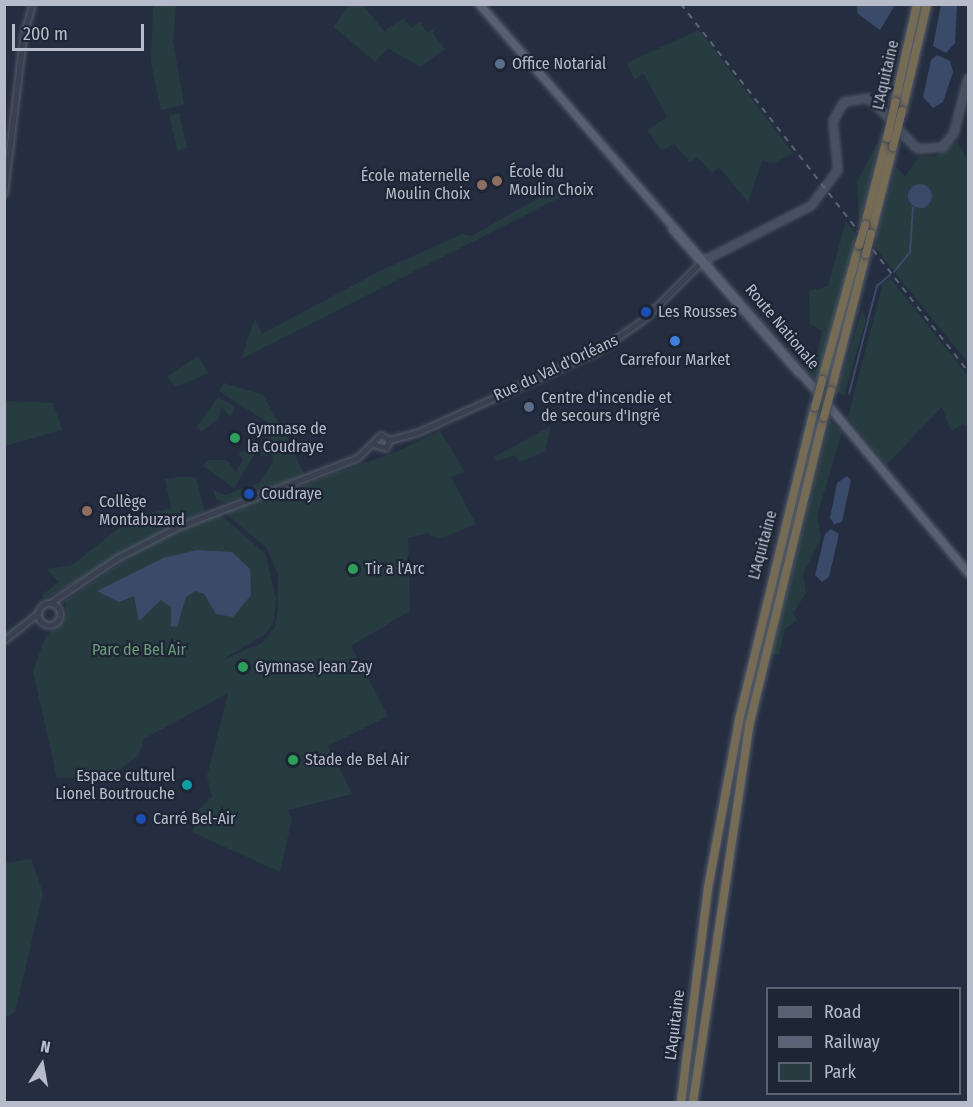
<!DOCTYPE html>
<meta charset="utf-8">
<style>
body{margin:0}
#map{position:relative;width:973px;height:1107px;overflow:hidden;background:#252e40;font-family:"Fira Sans Condensed",sans-serif}
div>[style]{position:absolute}
[style*='--x']{left:calc(var(--x)*1px);top:calc(var(--y)*1px);width:calc(var(--w)*1px);rotate:calc(var(--a)*1deg)}
.green>*{inset:0;background:#273c41;transform-origin:0 0}
.water>*{inset:0;background:#3a4a69}
.round{border-radius:50%}
.stream>*{height:1.5px;margin:-0.75px;padding:0 0.75px;transform-origin:0.75px;border-radius:0.75px;background:#3a4a69}
.roads{filter:drop-shadow(0 0 2px #545c6a) drop-shadow(0 0 2px #545c6a)}
.tertiary>*{height:5px;margin:-2.5px;padding:0 2.5px;transform-origin:2.5px;border-radius:2.5px;background:#394150}
.tertiary>.ring{margin:-2.5px;padding:0;box-sizing:content-box;background:none;border:5px solid #394150;border-radius:50%}
.secondary>*{height:6px;margin:-3px;padding:0 3px;transform-origin:3px;border-radius:3px;background:#474f63}
.primary>*{height:7px;margin:-3.5px;padding:0 3.5px;transform-origin:3.5px;border-radius:3.5px;background:#576070}
.motorway>*{height:8px;margin:-4px;padding:0 4px;transform-origin:4px;border-radius:4px;background:#766c56}
.rail>*{height:1.5px;margin-top:-0.75px;transform-origin:0;background:repeating-linear-gradient(90deg,#5b6477 0 6px,transparent 0 12px)}
.bridges{filter:drop-shadow(0 0 2px #414957) drop-shadow(0 0 2px #414957)}
.motorway-bridge>*{height:8px;margin:-4px;padding:0 4px;transform-origin:4px;border-radius:4px;background:#766c56}
.dots>*{width:16px;height:16px;translate:-50% -50%;box-sizing:border-box;border:3px solid #1e2635;border-radius:50%}
span{translate:-50% -50%;white-space:nowrap;text-align:center;line-height:1.15;-webkit-text-stroke:4.5px #1e2635;paint-order:stroke}
.poi-label{font-size:16px;color:#b6bcca}
.left{translate:0 -50%;text-align:left}
.right{translate:-100% -50%;text-align:right}
.street-label{font-size:16px;color:#b6bcca}
.park-label{font-size:16px;color:#6c9c7b}
.frame{position:absolute;inset:0;border:6px solid #b6bcca;pointer-events:none}
.legend{position:absolute;left:766px;top:987px;width:195px;height:108px;box-sizing:border-box;background:#1e2635;border:2px solid #5b6271;margin:0;padding:8px 10px;list-style:none;font-size:18px;color:#b6bcca}
.legend li{display:flex;align-items:center;gap:12px;height:30px}
.legend b{width:30px;border:2px solid #5b6271}
.north{position:absolute;left:12px;top:1035px;width:60px;height:60px;-webkit-text-stroke:4px #1e2635;paint-order:stroke;rotate:11deg;font-size:16px;font-weight:700;line-height:24px;text-align:center;color:#b6bcca}
.north::after{content:'';display:block;margin:auto;width:21px;height:27px;background:#b6bcca;clip-path:polygon(50% 0,100% 100%,50% 72%,0 100%)}
.scale{position:absolute;left:12px;top:24px;width:132px;height:27px;box-sizing:border-box;border:3px solid #b6bcca;border-top:0;padding-left:8px;font-size:18px;line-height:21px;white-space:nowrap;color:#b6bcca;-webkit-text-stroke:4px #1e2635;paint-order:stroke}
</style>
<div id="map">
<div class="green">
<i style="clip-path:polygon(153px 5px,176px 5px,173px 41px,184px 105px,161px 110px,151px 63px)"></i>
<i style="clip-path:polygon(349px 5px,363px 5px,384px 31px,404px 18px,411px 28px,420px 22px,427px 33px,436px 27px,433px 33px,445px 49px,420px 67px,388px 48px,375px 62px,334px 27px)"></i>
<i style="clip-path:polygon(699px 30px,793px 153px,774px 163px,762px 161px,748px 202px,719px 167px,712px 173px,697px 157px,690px 162px,674px 144px,662px 151px,647px 130px,667px 117px,644px 74px,634px 79px,627px 63px)"></i>
<i style="left:179px;top:113px;width:36px;height:10px;rotate:77deg"></i>
<i style="clip-path:polygon(881px 136px,859px 223px,857px 182px)"></i>
<i style="clip-path:polygon(957px 141px,968px 161px,968px 363px,874px 246px,896px 167px,905px 177px,919px 156px,934px 157px)"></i>
<i style="clip-path:polygon(557px 188px,563px 196px,241px 359px,255px 318px,262px 334px,380px 271px,462px 234px,471px 236px)"></i>
<i style="clip-path:polygon(846px 221px,856px 234px,817px 382px,806px 367px,816px 357px,822px 331px,810px 324px,809px 291px,828px 286px)"></i>
<i style="clip-path:polygon(890px 278px,968px 376px,968px 428px,963px 424px,951px 431px,942px 407px,886px 465px,848px 417px,883px 283px)"></i>
<i style="clip-path:polygon(862px 310px,866px 320px,844px 396px,837px 391px)"></i>
<i style="clip-path:polygon(198px 356px,209px 373px,176px 387px,167px 377px)"></i>
<i style="clip-path:polygon(224px 383px,263px 395px,290px 443px,299px 440px,304px 449px,295px 454px,304px 475px,226px 503px,216px 499px,213px 489px,225px 495px,260px 482px,273px 462px,267px 422px,219px 391px)"></i>
<i style="clip-path:polygon(218px 397px,235px 407px,230px 417px,221px 406px,219px 419px,201px 431px,196px 428px)"></i>
<i style="clip-path:polygon(5px 401px,53px 403px,62px 430px,5px 446px)"></i>
<i style="clip-path:polygon(830px 421px,842px 432px,817px 516px,821px 538px,803px 574px,806px 593px,793px 613px,797px 620px,785px 629px,779px 655px,772px 654px)"></i>
<i style="clip-path:polygon(551px 426px,545px 451px,520px 462px,515px 455px,497px 461px,494px 457px)"></i>
<i style="clip-path:polygon(440px 431px,465px 472px,451px 477px,476px 524px,439px 539px,428px 533px,408px 538px,410px 611px,351px 646px,388px 716px,328px 746px,352px 794px,288px 810px,292px 819px,280px 872px,192px 832px,199px 809px,212px 797px,207px 776px,228px 693px,144px 739px,139px 755px,110px 777px,57px 778px,33px 671px,46px 636px,67px 616px,65px 601px,150px 543px,219px 513px,266px 555px,276px 600px,273px 624px,265px 634px,220px 661px,262px 643px,275px 627px,278px 611px,278px 575px,267px 548px,224px 512px,396px 452px)"></i>
<i style="clip-path:polygon(258px 443px,269px 452px,266px 457px,256px 452px,234px 488px,203px 466px,207px 460px,227px 460px,236px 472px,243px 459px,238px 453px,257px 448px)"></i>
<i style="clip-path:polygon(178px 477px,196px 477px,204px 511px,45px 599px,42px 595px,59px 582px,47px 569px,72px 565px,133px 517px,171px 508px,165px 479px)"></i>
<i style="clip-path:polygon(31px 859px,43px 893px,15px 1012px,5px 1018px,5px 863px)"></i>
</div>
<div class="water">
<i style="clip-path:polygon(856px 5px,856px 4px,895px 5px,880px 30px,858px 14px)"></i>
<i style="clip-path:polygon(941px 5px,957px 5px,955px 43px,946px 53px,933px 46px)"></i>
<i style="clip-path:polygon(937px 55px,950px 61px,953px 72px,943px 102px,933px 108px,923px 97px,931px 60px)"></i>
<i class="round" style="left:908px;top:184px;width:24px;height:24px"></i>
<i style="clip-path:polygon(847px 476px,851px 480px,842px 522px,834px 524px,830px 518px,837px 483px)"></i>
<i style="clip-path:polygon(831px 529px,839px 534px,829px 577px,822px 582px,815px 575px,825px 534px)"></i>
<i style="clip-path:polygon(197px 550px,232px 552px,250px 569px,251px 595px,233px 617px,216px 614px,204px 594px,195px 591px,186px 597px,177px 627px,171px 626px,171px 607px,161px 600px,139px 621px,134px 596px,119px 602px,97px 591px,163px 558px)"></i>
</div>
<div class="stream">
<i style="--x:894;--y:272;--w:26;--a:-51"></i>
<i style="--x:910;--y:252;--w:44;--a:-86.1"></i>
<i style="--x:849;--y:394;--w:112;--a:-75.5"></i>
<i style="--x:877;--y:286;--w:17;--a:-40"></i>
</div>
<div class="roads">
<div class="tertiary">
<i style="--x:4;--y:194;--w:159;--a:-83.1"></i>
<i style="--x:23;--y:36;--w:33;--a:-74"></i>
<i style="--x:376;--y:445;--w:10;--a:17"></i>
<i style="--x:386;--y:448;--w:9;--a:-69"></i>
<i style="--x:50;--y:603;--w:81;--a:-33.9"></i>
<i style="--x:117;--y:558;--w:68;--a:-27.3"></i>
<i style="--x:177;--y:527;--w:193;--a:-21"></i>
<i style="--x:357;--y:458;--w:33;--a:-44"></i>
<i style="--x:381;--y:435;--w:9;--a:32"></i>
<i style="--x:389;--y:440;--w:28;--a:-15"></i>
<i style="--x:416;--y:433;--w:200;--a:-24.3"></i>
<i style="--x:598;--y:351;--w:56;--a:-34.8"></i>
<i style="--x:644;--y:319;--w:81;--a:-45"></i>
<i class="ring" style="left:38px;top:603px;width:17px;height:17px"></i>
<i style="--x:4;--y:640;--w:43;--a:-38.5"></i>
</div>
<div class="secondary">
<i style="--x:898;--y:129;--w:28;--a:46"></i>
<i style="--x:917;--y:149;--w:26;--a:-4"></i>
<i style="--x:943;--y:147;--w:18;--a:-52"></i>
<i style="--x:954;--y:133;--w:57;--a:-75.7"></i>
<i style="--x:701;--y:262;--w:123;--a:-27"></i>
<i style="--x:811;--y:206;--w:45;--a:-53.1"></i>
<i style="--x:838;--y:170;--w:49;--a:-95.8"></i>
<i style="--x:833;--y:121;--w:22;--a:-60"></i>
<i style="--x:844;--y:102;--w:24;--a:-9"></i>
<i style="--x:868;--y:98;--w:33;--a:43"></i>
</div>
<div class="primary">
<i style="--x:479;--y:4;--w:515;--a:48.94"></i>
<i style="--x:672;--y:229;--w:191;--a:48.6"></i>
<i style="--x:816;--y:391;--w:237;--a:50.1"></i>
</div>
<div class="motorway">
<i style="--x:895;--y:102;--w:100;--a:-77.3"></i>
<i style="--x:902;--y:111;--w:110;--a:-76.8"></i>
<i style="--x:865;--y:225;--w:90;--a:-75.8"></i>
<i style="--x:871;--y:234;--w:90;--a:-75.8"></i>
<i style="--x:822;--y:380;--w:140;--a:-74.7"></i>
<i style="--x:831;--y:391;--w:141;--a:-75.7"></i>
<i style="--x:681;--y:1102;--w:216;--a:-82.8"></i>
<i style="--x:708;--y:888;--w:171;--a:-79.5"></i>
<i style="--x:739;--y:720;--w:322;--a:-76.4"></i>
<i style="--x:693;--y:1102;--w:384;--a:-81.5"></i>
<i style="--x:750;--y:722;--w:314;--a:-76.4"></i>
</div>
</div>
<div class="rail">
<i style="--x:681;--y:4;--w:466;--a:52"></i>
</div>
<div class="bridges">
<div class="motorway-bridge">
<i style="--x:887;--y:138;--w:37;--a:-77"></i>
<i style="--x:893;--y:147;--w:37;--a:-76"></i>
<i style="--x:859;--y:245;--w:21;--a:-73"></i>
<i style="--x:866;--y:254;--w:21;--a:-76"></i>
<i style="--x:815;--y:407;--w:28;--a:-75"></i>
<i style="--x:824;--y:417;--w:27;--a:-75"></i>
</div>
</div>
<div class="dots">
<i style="left:500px;top:64px;background:#5c6f8a"></i>
<i style="left:497px;top:181px;background:#8d6e63"></i>
<i style="left:482px;top:185px;background:#8d6e63"></i>
<i style="left:646px;top:312px;background:#1a4fb4"></i>
<i style="left:675px;top:341px;background:#3f7fe0"></i>
<i style="left:529px;top:407px;background:#5c6f8a"></i>
<i style="left:235px;top:438px;background:#2e9e5b"></i>
<i style="left:249px;top:494px;background:#1a4fb4"></i>
<i style="left:87px;top:511px;background:#8d6e63"></i>
<i style="left:353px;top:569px;background:#2e9e5b"></i>
<i style="left:243px;top:667px;background:#2e9e5b"></i>
<i style="left:293px;top:760px;background:#2e9e5b"></i>
<i style="left:187px;top:785px;background:#0f9aa8"></i>
<i style="left:141px;top:819px;background:#1a4fb4"></i>
</div>
<div class="poi-label">
<span class="left" style="left:512px;top:64px">Office Notarial</span>
<span class="left" style="left:509px;top:181px">École du<br>Moulin Choix</span>
<span class="right" style="left:470px;top:185px">École maternelle<br>Moulin Choix</span>
<span class="left" style="left:658px;top:312px">Les Rousses</span>
<span style="left:675px;top:360px">Carrefour Market</span>
<span class="left" style="left:541px;top:407px">Centre d'incendie et<br>de secours d'Ingré</span>
<span class="left" style="left:247px;top:438px">Gymnase de<br>la Coudraye</span>
<span class="left" style="left:261px;top:494px">Coudraye</span>
<span class="left" style="left:99px;top:511px">Collège<br>Montabuzard</span>
<span class="left" style="left:365px;top:569px">Tir a l'Arc</span>
<span class="left" style="left:255px;top:667px">Gymnase Jean Zay</span>
<span class="left" style="left:305px;top:760px">Stade de Bel Air</span>
<span class="right" style="left:175px;top:785px">Espace culturel<br>Lionel Boutrouche</span>
<span class="left" style="left:153px;top:819px">Carré Bel-Air</span>
</div>
<div class="street-label">
<span style="left:886px;top:75px;rotate:-77deg">L'Aquitaine</span>
<span style="left:782px;top:327px;rotate:50deg">Route Nationale</span>
<span style="left:556px;top:368px;rotate:-25deg">Rue du Val d'Orléans</span>
<span style="left:763px;top:545px;rotate:-75deg">L'Aquitaine</span>
<span style="left:675px;top:1025px;rotate:-83deg">L'Aquitaine</span>
</div>
<div class="park-label">
<span style="left:139px;top:650px">Parc de Bel Air</span>
</div>
<div class="frame"></div>
<ul class="legend">
<li><b style="height:8px;background:#576070"></b>Road</li>
<li><b style="height:8px;background:#5b6477"></b>Railway</li>
<li><b style="height:16px;background:#273c41"></b>Park</li>
</ul>
<div class="north">N</div>
<div class="scale">200 m</div>
</div>
